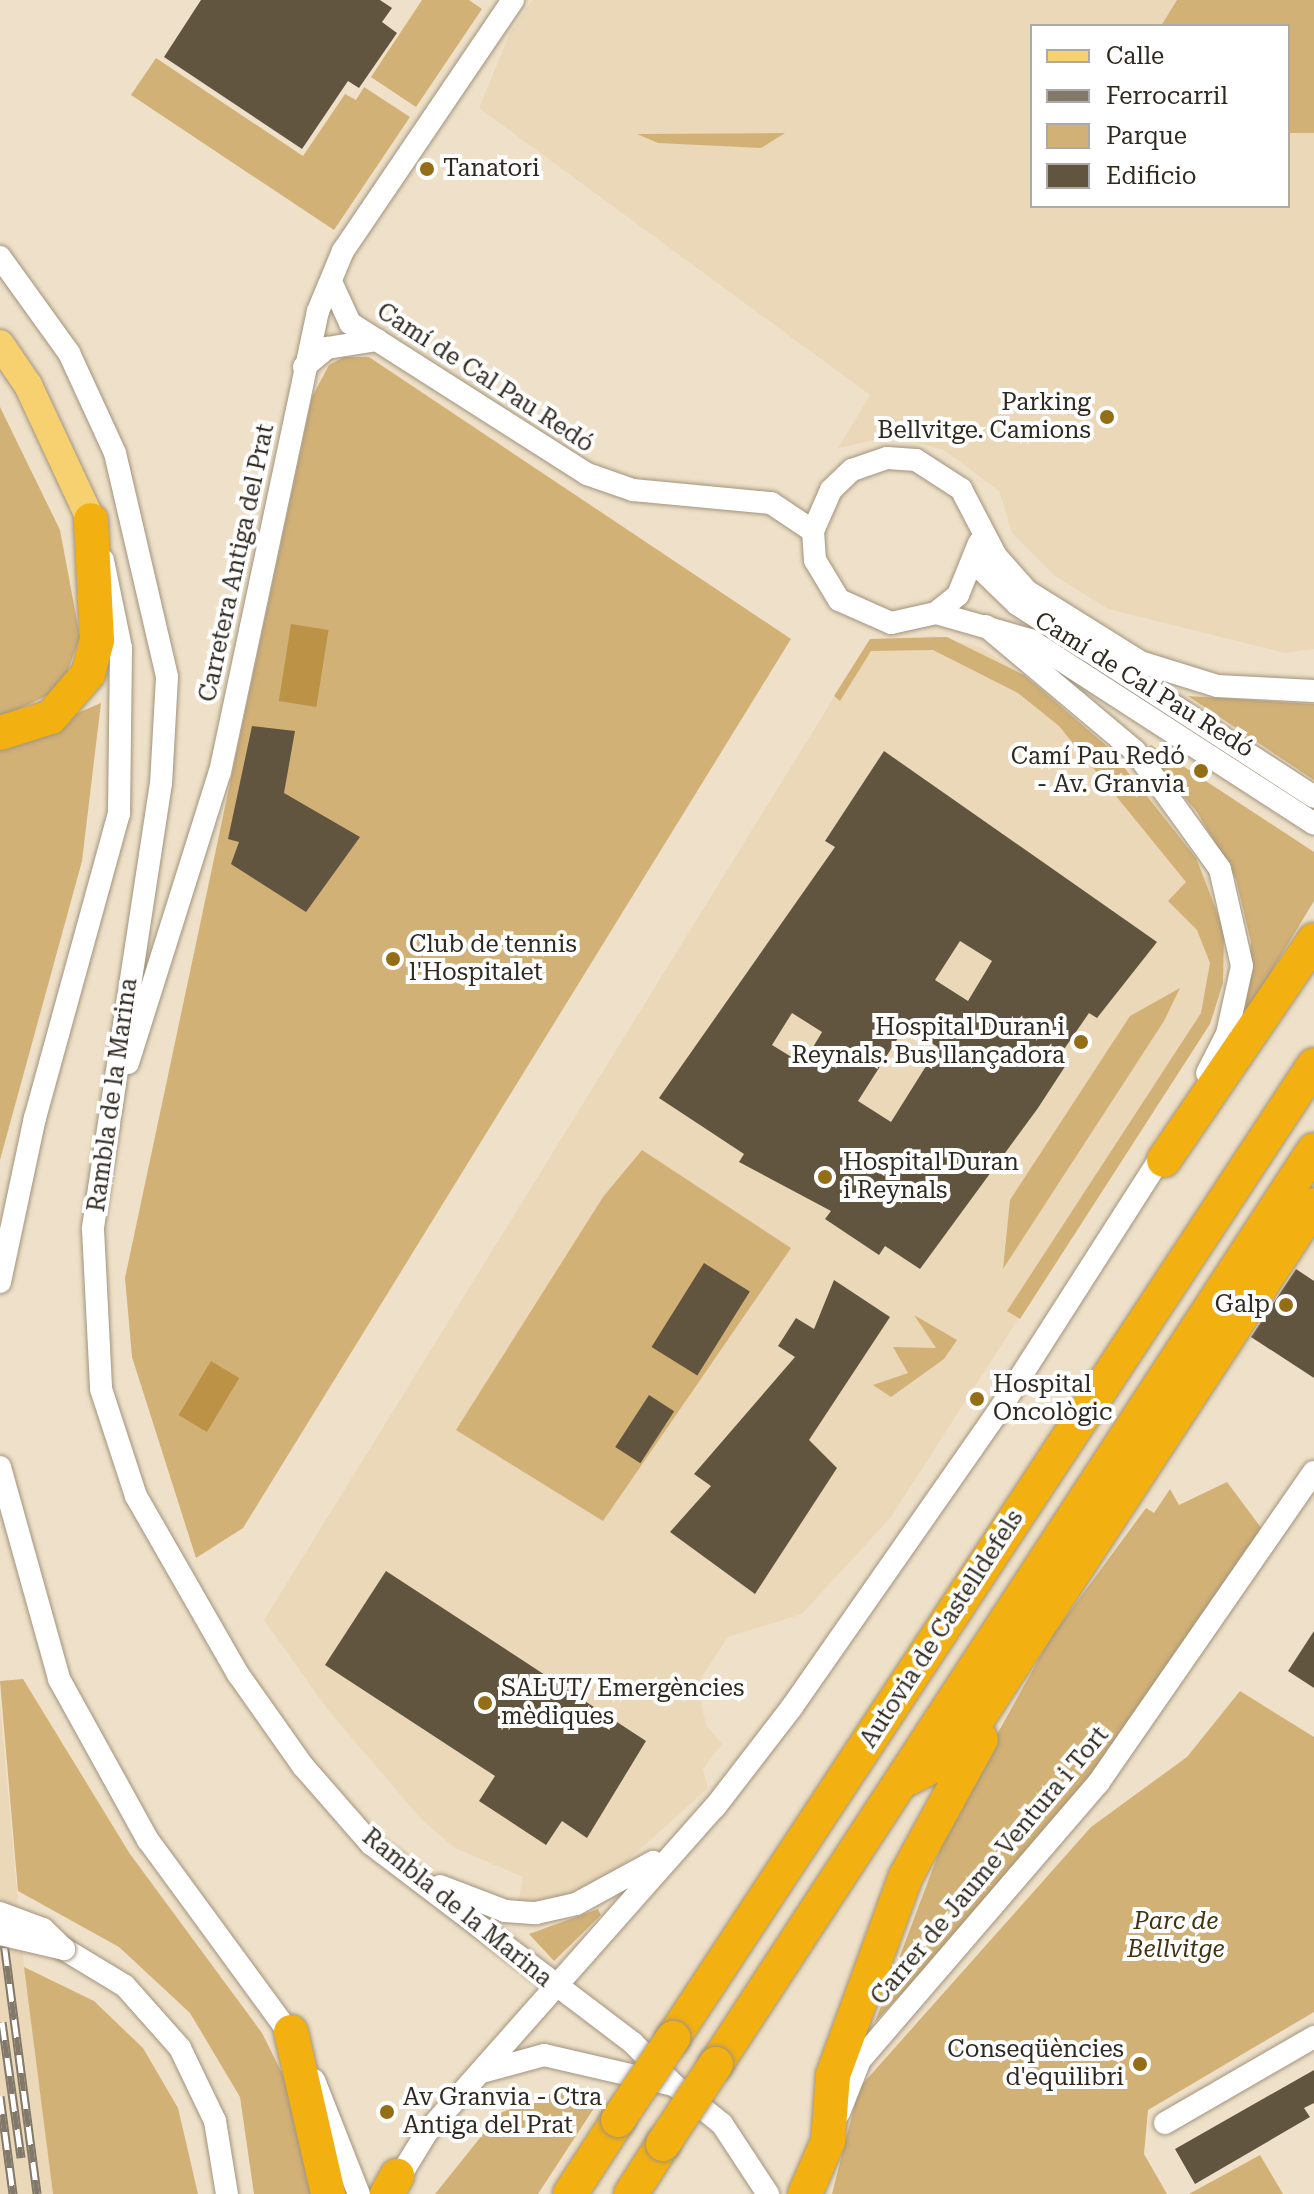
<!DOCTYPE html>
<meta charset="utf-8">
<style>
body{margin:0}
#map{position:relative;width:1314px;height:2194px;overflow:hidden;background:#efe1c9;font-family:"Roboto Serif",serif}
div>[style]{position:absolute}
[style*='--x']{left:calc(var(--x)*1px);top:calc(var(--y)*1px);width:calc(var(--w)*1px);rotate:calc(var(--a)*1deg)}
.built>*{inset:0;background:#ebd8b9}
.green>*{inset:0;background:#d2b177}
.water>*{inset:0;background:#bc9346;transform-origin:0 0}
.building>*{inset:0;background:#615540;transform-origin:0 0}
.roads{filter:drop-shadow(0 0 2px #a1937d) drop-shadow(0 0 2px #a1937d)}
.minor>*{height:22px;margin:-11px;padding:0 11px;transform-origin:11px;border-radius:11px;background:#fff}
.major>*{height:28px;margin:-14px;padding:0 14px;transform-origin:14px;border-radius:14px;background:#f7d070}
.highway>*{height:34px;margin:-17px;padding:0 17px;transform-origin:17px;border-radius:17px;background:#f2b011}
.rail>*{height:9px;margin-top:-4.5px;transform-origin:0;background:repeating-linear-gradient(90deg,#fff 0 18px,#83796a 0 36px);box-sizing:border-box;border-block:2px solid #83796a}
.bridges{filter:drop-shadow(0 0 2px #a1937d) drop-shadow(0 0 2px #a1937d)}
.minor-bridge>*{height:22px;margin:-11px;padding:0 11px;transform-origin:11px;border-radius:11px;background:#fff}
.highway-bridge>*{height:34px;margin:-17px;padding:0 17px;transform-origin:17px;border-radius:17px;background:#f2b011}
.dots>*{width:22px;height:22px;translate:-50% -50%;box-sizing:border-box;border:4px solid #fff;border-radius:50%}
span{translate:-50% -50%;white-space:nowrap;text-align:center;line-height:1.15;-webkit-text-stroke:8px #fff;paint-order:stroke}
.poi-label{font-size:24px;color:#2f2920}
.left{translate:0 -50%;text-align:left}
.right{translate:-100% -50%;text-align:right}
.street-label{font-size:24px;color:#2f2920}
.park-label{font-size:24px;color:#433210;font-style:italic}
.legend{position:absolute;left:1030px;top:24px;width:260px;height:184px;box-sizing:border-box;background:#fff;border:2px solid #aca9a6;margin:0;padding:10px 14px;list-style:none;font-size:24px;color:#2f2920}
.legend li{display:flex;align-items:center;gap:16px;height:40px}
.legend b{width:40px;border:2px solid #aca9a6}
</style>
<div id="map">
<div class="built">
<i style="clip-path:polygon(532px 0,1177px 0,1161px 26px,1032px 26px,1032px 206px,1288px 206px,1288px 133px,1314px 133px,1314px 649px,1285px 653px,1108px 609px,1055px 576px,1012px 533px,999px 491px,944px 450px,893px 436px,838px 448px,870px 395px,479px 108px,510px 33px)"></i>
<i style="clip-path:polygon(934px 636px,980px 647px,1046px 691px,1158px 805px,1208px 880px,1226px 964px,1214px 1014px,891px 1517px,802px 1614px,728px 1637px,697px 1684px,706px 1725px,722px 1744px,703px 1769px,708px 1788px,617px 1870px,569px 1895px,518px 1903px,523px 1877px,455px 1848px,422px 1820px,328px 1710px,264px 1620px,870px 639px)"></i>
<i style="clip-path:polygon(0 1703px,24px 1967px,53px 2194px,0 2194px)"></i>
</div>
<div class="green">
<i style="clip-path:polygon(422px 0,469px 0,482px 9px,416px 107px,371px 77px)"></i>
<i style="clip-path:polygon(1177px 0,1314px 0,1314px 133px,1288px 133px,1288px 26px,1161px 26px)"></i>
<i style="clip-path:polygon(156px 58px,303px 156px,345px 94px,356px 100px,364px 87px,410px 117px,334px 230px,131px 95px)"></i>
<i style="clip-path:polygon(785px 133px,761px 148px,658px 143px,637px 134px)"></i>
<i style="clip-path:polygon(344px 357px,369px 357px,791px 639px,243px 1528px,196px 1558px,132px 1357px,125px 1278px,312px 397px,329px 365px)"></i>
<i style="clip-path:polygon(0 407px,60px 530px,80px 637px,61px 689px,0 718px)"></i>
<i style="clip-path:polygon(947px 637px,1024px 675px,1108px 747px,1196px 858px,1224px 930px,1223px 983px,1210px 1024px,1020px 1319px,1007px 1311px,1201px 1013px,1210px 963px,1197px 930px,1168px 901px,1186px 882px,1059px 726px,1018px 693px,933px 650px,871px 651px,840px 701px,834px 696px,870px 639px)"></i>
<i style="clip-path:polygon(1188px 696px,1314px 704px,1314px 780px)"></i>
<i style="clip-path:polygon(101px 703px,82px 861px,0 1160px,0 746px)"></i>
<i style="clip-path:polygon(1151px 745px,1314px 852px,1314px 901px,1245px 1015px,1251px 942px,1236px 879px,1197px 812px,1145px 750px)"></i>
<i style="clip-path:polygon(1180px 988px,1164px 1021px,1003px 1269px,1010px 1200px,1130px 1016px)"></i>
<i style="clip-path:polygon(642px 1150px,791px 1248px,603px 1521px,456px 1430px,603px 1197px)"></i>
<i style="clip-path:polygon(914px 1315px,957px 1340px,944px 1359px,891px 1397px,873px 1385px,908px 1373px,893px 1347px,936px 1348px)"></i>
<i style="clip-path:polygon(1227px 1482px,1262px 1529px,1062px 1821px,875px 2022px,955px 1810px,1051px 1637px,1146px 1508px,1154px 1513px,1170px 1489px,1179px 1505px)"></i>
<i style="clip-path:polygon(23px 1679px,130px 1854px,262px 2033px,288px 2085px,317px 2194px,254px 2194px,240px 2097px,190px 2013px,119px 1947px,18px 1891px,0 1681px)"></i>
<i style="clip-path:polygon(1240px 1691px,1314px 1737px,1314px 2012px,1148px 2110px,1144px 2154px,1167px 2194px,832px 2194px,859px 2088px,1091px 1827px,1187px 1757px)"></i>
<i style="clip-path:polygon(598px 1909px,601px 1915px,554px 1961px,529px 1934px)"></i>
<i style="clip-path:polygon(24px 1967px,94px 2001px,143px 2048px,178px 2108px,198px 2194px,53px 2194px)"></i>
<i style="clip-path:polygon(563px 2089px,598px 2102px,538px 2194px,435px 2194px,500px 2113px)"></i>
<i style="clip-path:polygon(1260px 2155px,1283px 2194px,1189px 2194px)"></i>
</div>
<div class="water">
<i style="left:291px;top:624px;width:38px;height:78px;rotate:9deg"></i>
<i style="left:211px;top:1361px;width:33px;height:63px;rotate:31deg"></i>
</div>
<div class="building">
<i style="clip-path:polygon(201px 0,380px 0,392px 8px,382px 22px,397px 33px,359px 88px,348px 81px,302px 149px,164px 57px)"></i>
<i style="clip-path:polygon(252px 726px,295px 731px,284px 793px,360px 837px,306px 912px,231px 864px,239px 842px,228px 839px)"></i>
<i style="clip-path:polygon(evenodd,884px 751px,1157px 942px,1097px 1018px,1089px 1013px,1058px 1058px,1066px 1065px,1038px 1108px,920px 1269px,885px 1246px,879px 1255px,825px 1219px,831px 1211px,739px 1162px,744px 1154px,659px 1098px,835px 847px,825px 841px,884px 751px,960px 941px,992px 961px,968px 1001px,935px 980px,960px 941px,884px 751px,792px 1013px,822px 1032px,803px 1064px,772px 1045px,792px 1013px,884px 751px,905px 1027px,938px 1047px,891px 1122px,858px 1101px,905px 1027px)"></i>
<i style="left:704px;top:1263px;width:54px;height:99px;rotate:32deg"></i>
<i style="clip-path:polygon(1296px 1269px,1314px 1281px,1314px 1378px,1251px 1337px)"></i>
<i style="clip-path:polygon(834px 1280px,890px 1317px,809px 1440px,837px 1468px,755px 1594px,670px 1532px,711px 1486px,694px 1474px,795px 1357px,778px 1346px,796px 1318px,814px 1329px)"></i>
<i style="left:649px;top:1395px;width:30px;height:62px;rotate:33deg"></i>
<i style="clip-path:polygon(386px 1571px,646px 1741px,587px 1838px,562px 1821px,546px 1845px,479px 1801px,495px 1776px,325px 1665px)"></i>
<i style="clip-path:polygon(1314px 1631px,1314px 1688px,1288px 1671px)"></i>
<i style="clip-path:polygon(1314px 2070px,1314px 2103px,1304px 2108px,1310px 2117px,1195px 2184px,1175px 2149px)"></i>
</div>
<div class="roads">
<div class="minor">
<i style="--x:0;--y:257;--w:118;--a:54.3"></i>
<i style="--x:69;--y:353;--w:110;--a:65.3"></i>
<i style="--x:115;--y:453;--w:230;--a:76.9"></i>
<i style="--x:167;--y:677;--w:106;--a:93.2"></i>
<i style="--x:161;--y:783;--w:451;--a:98.7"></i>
<i style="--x:93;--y:1229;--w:160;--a:87.1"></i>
<i style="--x:101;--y:1389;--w:113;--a:71.9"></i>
<i style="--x:136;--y:1496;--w:205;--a:60.2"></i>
<i style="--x:238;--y:1674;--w:113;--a:54.8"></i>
<i style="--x:303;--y:1766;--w:103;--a:48.9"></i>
<i style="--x:371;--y:1844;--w:329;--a:37.2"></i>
<i style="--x:633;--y:2043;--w:59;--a:45.7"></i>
<i style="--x:333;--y:286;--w:41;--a:65.3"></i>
<i style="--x:350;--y:323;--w:281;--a:32.5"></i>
<i style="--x:587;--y:474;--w:49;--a:19.2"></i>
<i style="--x:633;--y:490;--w:139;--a:5.4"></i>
<i style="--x:771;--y:503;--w:50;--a:33.7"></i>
<i style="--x:304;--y:367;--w:30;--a:-40"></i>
<i style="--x:327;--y:348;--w:51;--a:-9.1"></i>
<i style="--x:979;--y:543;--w:56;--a:112"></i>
<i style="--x:958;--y:595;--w:28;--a:141"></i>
<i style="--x:936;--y:613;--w:46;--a:167.5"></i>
<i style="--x:891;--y:623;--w:57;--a:-156.1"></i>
<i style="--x:839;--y:600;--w:47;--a:-121"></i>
<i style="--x:815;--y:560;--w:29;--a:-94"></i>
<i style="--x:813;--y:531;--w:45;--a:-66.3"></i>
<i style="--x:831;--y:490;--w:29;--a:-44"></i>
<i style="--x:852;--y:470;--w:37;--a:-19"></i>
<i style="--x:887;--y:458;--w:29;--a:4"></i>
<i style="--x:916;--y:460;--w:54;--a:32.8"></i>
<i style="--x:961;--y:489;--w:76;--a:62.4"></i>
<i style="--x:996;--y:556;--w:47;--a:48.5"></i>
<i style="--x:1027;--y:591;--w:133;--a:32.1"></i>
<i style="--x:1140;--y:662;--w:81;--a:17.3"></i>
<i style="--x:1217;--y:686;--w:97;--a:3"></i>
<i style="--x:979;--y:547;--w:23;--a:83"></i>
<i style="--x:982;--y:570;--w:49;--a:44.2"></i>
<i style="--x:1017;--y:604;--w:354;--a:33"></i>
<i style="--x:936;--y:613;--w:98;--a:16"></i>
<i style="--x:1030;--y:640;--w:338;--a:32.9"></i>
<i style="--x:986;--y:626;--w:194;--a:40"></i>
<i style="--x:1135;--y:751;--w:145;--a:54.2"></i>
<i style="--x:1220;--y:869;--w:99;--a:77.2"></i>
<i style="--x:1242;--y:966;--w:70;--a:102.4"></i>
<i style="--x:1227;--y:1034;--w:44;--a:117.1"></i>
<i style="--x:128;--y:1063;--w:305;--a:-72.5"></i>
<i style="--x:220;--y:772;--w:471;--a:-78"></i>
<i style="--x:318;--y:311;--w:65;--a:-67.4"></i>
<i style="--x:343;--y:251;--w:303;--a:-55.9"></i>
<i style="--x:0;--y:1282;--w:168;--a:-78"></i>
<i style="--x:35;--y:1118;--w:315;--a:-74.6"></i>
<i style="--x:119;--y:814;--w:166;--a:-89.3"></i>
<i style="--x:121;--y:648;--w:90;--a:-101.6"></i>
<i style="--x:0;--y:1467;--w:220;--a:74.4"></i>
<i style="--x:59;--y:1679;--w:184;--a:61.1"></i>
<i style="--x:148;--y:1840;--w:250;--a:53.8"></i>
<i style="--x:440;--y:1886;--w:70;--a:21"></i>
<i style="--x:505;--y:1911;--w:31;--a:4"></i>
<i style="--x:536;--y:1913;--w:41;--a:-12.7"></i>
<i style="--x:576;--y:1904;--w:88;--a:-28.6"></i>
<i style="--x:64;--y:1949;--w:71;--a:31.2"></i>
<i style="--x:125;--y:1986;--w:83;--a:48.4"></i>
<i style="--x:180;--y:2048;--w:81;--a:64.4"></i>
<i style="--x:215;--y:2121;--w:74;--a:80.7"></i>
<i style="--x:482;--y:2072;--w:64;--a:-15.3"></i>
<i style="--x:544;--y:2055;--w:133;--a:13"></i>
<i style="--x:674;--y:2085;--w:62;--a:39.1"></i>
<i style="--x:722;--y:2124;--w:84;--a:56.7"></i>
<i style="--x:314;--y:2080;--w:123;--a:68.5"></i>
<i style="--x:839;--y:2113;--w:57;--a:-68.4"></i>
<i style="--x:860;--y:2060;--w:367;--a:-49.3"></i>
<i style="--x:1099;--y:1782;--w:377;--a:-55.3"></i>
<i style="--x:1165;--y:2123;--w:172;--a:-30"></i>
<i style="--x:394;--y:2186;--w:63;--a:-58.6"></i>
<i style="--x:427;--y:2132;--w:434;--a:-48.5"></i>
<i style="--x:715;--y:1807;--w:126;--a:-52.4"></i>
<i style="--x:792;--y:1707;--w:356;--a:-55.1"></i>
<i style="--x:996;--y:1415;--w:317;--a:-57.4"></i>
</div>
<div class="major">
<i style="--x:0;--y:344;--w:50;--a:55.7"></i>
<i style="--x:28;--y:385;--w:149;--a:65"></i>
</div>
<div class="highway">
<i style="--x:0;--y:733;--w:53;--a:-17.4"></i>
<i style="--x:51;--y:717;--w:57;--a:-49.3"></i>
<i style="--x:88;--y:674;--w:35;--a:-75"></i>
<i style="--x:97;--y:640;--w:120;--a:-92.9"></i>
<i style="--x:1164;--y:1160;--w:266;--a:-55.7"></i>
<i style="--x:909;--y:1778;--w:51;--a:-27.1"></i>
<i style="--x:954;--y:1755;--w:657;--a:-56.79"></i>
<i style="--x:291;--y:2032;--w:166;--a:77.1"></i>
<i style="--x:673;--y:2038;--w:1165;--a:-56.62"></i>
<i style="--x:716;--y:2064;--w:1092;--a:-56.8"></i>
<i style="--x:387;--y:2194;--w:21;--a:-61"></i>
<i style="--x:570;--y:2194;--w:88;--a:-57"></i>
<i style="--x:631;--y:2194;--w:59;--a:-57.4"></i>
<i style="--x:805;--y:2194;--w:58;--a:-66.5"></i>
<i style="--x:828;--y:2141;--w:66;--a:-85.7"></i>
<i style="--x:833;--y:2075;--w:212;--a:-69.9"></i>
<i style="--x:906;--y:1876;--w:156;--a:-61.3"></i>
</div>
</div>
<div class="rail">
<i style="--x:0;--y:1912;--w:284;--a:82.5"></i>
<i style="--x:2;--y:2022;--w:137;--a:82"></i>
<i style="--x:0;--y:2096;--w:99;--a:82.4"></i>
</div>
<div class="bridges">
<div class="minor-bridge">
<i style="--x:0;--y:1913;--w:46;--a:20.4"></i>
<i style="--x:43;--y:1929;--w:29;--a:44"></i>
<i style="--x:0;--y:1934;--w:66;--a:13.2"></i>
</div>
<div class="highway-bridge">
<i style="--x:618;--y:2120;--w:99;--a:-56.1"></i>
<i style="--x:663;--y:2144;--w:96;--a:-56.5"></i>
</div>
</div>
<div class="dots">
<i style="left:427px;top:169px;background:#946d17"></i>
<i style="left:1107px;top:417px;background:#946d17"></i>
<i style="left:1201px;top:771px;background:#946d17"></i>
<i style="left:393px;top:959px;background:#946d17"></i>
<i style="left:1081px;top:1042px;background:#946d17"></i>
<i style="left:825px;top:1177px;background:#946d17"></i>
<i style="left:1286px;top:1305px;background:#946d17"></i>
<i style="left:977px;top:1399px;background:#946d17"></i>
<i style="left:485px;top:1703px;background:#946d17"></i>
<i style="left:1140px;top:2064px;background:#946d17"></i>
<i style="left:387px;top:2112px;background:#946d17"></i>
</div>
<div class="poi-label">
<span class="left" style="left:443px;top:169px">Tanatori</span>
<span class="right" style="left:1091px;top:417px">Parking<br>Bellvitge. Camions</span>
<span class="right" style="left:1185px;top:771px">Camí Pau Redó<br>- Av. Granvia</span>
<span class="left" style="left:409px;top:959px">Club de tennis<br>l'Hospitalet</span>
<span class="right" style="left:1065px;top:1042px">Hospital Duran i<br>Reynals. Bus llançadora</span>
<span class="left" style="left:843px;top:1177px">Hospital Duran<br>i Reynals</span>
<span class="right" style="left:1270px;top:1305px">Galp</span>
<span class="left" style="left:993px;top:1399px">Hospital<br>Oncològic</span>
<span class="left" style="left:501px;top:1703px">SALUT/ Emergències<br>mèdiques</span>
<span class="right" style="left:1124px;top:2064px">Conseqüències<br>d'equilibri</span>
<span class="left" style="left:403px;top:2112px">Av Granvia - Ctra<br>Antiga del Prat</span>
</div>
<div class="street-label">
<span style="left:485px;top:378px;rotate:33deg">Camí de Cal Pau Redó</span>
<span style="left:237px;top:563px;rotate:-78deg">Carretera Antiga del Prat</span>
<span style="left:1144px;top:685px;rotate:32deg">Camí de Cal Pau Redó</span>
<span style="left:113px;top:1095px;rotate:-82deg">Rambla de la Marina</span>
<span style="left:942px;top:1629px;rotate:-57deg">Autovia de Castelldefels</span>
<span style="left:990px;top:1866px;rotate:-50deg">Carrer de Jaume Ventura i Tort</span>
<span style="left:457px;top:1908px;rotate:39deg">Rambla de la Marina</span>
</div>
<div class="park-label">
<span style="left:1176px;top:1936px">Parc de<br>Bellvitge</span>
</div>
<ul class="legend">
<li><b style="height:10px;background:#f7d070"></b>Calle</li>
<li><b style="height:10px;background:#83796a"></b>Ferrocarril</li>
<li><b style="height:22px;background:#d2b177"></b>Parque</li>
<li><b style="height:22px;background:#615540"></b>Edificio</li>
</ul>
</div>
